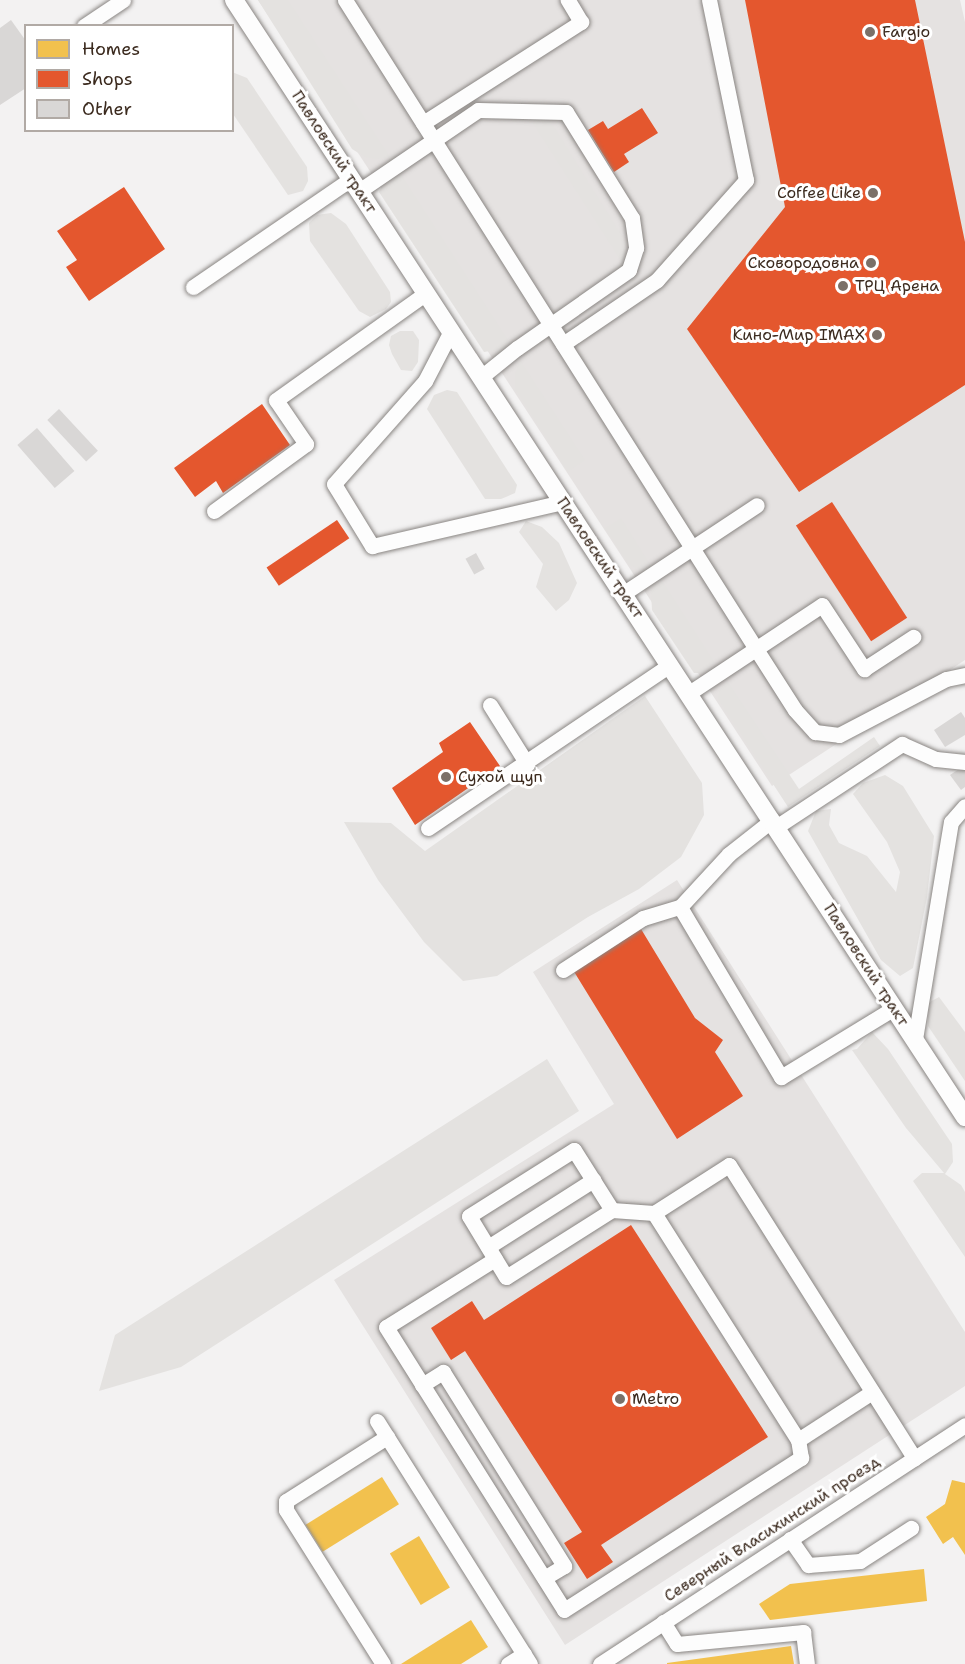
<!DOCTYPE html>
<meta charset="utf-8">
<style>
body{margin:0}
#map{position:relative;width:965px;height:1664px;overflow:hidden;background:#f3f2f2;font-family:"Shantell Sans",sans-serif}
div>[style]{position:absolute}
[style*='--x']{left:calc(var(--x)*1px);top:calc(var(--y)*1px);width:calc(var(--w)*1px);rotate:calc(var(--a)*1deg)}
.built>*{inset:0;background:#e5e2e1}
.green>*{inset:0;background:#e4e2e0}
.homes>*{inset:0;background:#f2c14e;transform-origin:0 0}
.shops>*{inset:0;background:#e4572e;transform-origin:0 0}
.building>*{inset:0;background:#d9d7d6;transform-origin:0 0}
.roads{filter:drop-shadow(0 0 2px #898582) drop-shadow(0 0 2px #898582)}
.minor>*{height:15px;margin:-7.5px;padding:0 7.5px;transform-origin:7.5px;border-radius:7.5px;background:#fdfdfd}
.major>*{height:18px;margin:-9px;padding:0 9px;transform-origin:9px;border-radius:9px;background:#fdfdfd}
.dots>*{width:16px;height:16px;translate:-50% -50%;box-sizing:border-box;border:3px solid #fff;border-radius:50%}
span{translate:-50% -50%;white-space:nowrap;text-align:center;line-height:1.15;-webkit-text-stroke:6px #fff;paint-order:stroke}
.poi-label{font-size:16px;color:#3b2a1e}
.left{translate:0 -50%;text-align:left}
.right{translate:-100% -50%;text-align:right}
.street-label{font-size:16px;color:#3b2a1e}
.legend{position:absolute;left:24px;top:24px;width:210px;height:108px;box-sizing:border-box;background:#fff;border:2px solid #b1aaa5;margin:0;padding:8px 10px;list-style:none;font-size:18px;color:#3b2a1e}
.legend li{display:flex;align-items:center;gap:12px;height:30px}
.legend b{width:30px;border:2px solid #b1aaa5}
</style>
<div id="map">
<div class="built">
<i style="clip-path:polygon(258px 0,960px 0,965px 22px,965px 660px,772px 786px)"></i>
<i style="clip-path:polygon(677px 880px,965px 1332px,965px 1386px,565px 1645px,334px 1280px,614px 1104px,533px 972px)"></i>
</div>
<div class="green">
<i style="clip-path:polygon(258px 0,288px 0,390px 157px,377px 159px,365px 157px,352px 149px)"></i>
<i style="clip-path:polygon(232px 72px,247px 78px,307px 167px,308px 181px,303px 191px,288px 195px,233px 114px)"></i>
<i style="clip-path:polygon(530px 119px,544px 120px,553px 125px,627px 244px,627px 256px,623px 264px)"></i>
<i style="clip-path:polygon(400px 173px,510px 343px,502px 349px,484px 352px,379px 192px,383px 184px)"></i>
<i style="clip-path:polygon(331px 213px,346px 224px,390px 292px,391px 302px,386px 309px,370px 317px,359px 311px,310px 241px,309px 223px,317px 215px)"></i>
<i style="clip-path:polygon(400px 331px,413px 331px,419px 340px,418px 362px,412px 371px,401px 370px,392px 354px,389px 345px,391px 336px)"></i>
<i style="clip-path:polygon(520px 360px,585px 460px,568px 472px,515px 389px,515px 374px)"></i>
<i style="clip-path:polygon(447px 390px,457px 392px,517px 485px,515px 493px,501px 499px,485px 499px,427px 409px,434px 395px)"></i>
<i style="clip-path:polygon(621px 518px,651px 566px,643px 571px,629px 565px,605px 528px)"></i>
<i style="clip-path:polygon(526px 521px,542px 527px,559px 543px,577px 583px,569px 600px,556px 611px,536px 587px,543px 564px,519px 532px)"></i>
<i style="clip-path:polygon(661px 579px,715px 663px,702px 673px,694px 673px,652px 610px,651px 591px,653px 584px)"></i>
<i style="clip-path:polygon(727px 681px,799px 789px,874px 737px,880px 746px,788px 807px,718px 699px,720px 688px)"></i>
<i style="clip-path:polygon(645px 696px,702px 783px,704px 815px,681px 857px,639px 889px,588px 917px,497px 976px,463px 981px,424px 942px,378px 880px,344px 822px,391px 823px,425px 851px)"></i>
<i style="clip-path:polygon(885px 775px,903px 786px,934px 836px,927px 897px,913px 968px,900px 976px,881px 960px,808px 831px,816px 811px,831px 809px,829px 825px,839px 843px,867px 856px,896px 892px,900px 872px,887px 842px,853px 794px,863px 783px)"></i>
<i style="clip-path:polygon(939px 997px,965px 1032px,965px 1081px,928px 1026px,928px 1003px)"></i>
<i style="clip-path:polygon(872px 1032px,888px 1049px,952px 1144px,953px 1162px,945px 1174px,961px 1185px,965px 1192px,965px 1257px,913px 1181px,922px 1173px,944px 1173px,906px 1128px,852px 1050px,857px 1049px)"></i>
<i style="clip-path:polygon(547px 1059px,579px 1111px,181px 1367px,99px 1391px,115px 1335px)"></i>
</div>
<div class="homes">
<i style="left:382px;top:1477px;width:32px;height:90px;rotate:58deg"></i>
<i style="clip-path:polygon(952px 1480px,965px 1483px,965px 1555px,953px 1537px,943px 1544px,926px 1517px,945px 1504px)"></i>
<i style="left:419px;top:1536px;width:60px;height:34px;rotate:59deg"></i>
<i style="clip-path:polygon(924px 1569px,927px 1601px,770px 1620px,759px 1604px,790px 1584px)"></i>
<i style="clip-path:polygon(471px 1620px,488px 1647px,461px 1664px,401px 1664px)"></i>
<i style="clip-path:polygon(791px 1646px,794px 1664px,667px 1664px,667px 1663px)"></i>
</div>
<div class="shops">
<i style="clip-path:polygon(745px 0,915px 0,965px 242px,965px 385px,799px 492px,687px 329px,785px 207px)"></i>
<i style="clip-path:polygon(642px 108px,658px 133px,624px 154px,629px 162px,614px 172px,588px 130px,603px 121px,608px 129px)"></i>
<i style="clip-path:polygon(124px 187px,165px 249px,89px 301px,66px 267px,77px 260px,57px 231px)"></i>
<i style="clip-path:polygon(262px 404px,290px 445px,223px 493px,216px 481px,195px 497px,174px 468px)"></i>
<i style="left:832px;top:502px;width:138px;height:43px;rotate:57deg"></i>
<i style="left:337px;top:520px;width:22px;height:85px;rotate:56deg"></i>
<i style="clip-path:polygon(470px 722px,500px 766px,415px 825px,392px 788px,443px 752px,439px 743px)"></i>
<i style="clip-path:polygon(641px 929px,695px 1018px,723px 1040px,715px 1052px,743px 1096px,677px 1139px,573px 970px)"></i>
<i style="clip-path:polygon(631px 1225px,768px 1437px,601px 1545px,613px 1562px,587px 1579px,564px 1543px,582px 1532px,465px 1351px,451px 1360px,431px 1328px,472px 1301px,484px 1320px)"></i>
</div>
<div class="building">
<i style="clip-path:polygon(11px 20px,26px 41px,26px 88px,0 105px,0 28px)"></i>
<i style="left:59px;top:409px;width:57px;height:16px;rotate:47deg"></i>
<i style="left:37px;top:428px;width:57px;height:26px;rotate:49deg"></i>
<i style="left:476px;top:553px;width:18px;height:12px;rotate:61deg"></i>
<i style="clip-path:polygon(961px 712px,965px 718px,965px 735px,945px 747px,934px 730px)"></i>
<i style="clip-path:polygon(965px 765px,965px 787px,961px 790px,950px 775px)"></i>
</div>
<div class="roads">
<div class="minor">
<i style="--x:345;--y:0;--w:768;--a:57.65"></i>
<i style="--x:756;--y:649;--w:72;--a:57.4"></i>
<i style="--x:795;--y:710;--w:30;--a:48"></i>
<i style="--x:815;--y:732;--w:24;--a:7"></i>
<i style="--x:839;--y:735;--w:121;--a:-27.6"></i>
<i style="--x:946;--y:679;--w:19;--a:-12"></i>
<i style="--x:84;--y:26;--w:47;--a:-33.7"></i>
<i style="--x:423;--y:123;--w:188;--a:-32.6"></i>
<i style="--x:581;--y:22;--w:26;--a:-121"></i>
<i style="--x:359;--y:191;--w:144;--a:-34.2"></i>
<i style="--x:478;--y:110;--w:88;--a:1.3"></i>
<i style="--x:566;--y:112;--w:125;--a:58.1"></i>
<i style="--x:632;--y:218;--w:30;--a:82"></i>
<i style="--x:636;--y:248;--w:23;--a:108"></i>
<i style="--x:629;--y:270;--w:136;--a:145.1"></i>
<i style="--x:517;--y:348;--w:46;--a:141.1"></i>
<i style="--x:193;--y:287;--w:191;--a:-34.4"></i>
<i style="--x:451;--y:331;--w:56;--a:117.5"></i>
<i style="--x:425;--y:381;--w:137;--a:131.5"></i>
<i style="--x:334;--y:484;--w:73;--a:58.5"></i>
<i style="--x:372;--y:546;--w:196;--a:-13"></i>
<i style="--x:563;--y:344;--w:114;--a:-34.2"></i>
<i style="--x:657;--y:280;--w:134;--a:-48.3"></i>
<i style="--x:746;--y:180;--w:184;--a:-101.6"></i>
<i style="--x:214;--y:511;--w:114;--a:-36.1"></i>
<i style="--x:306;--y:444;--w:53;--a:-124.3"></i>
<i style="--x:276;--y:400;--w:184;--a:-35.5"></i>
<i style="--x:624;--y:593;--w:159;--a:-33.5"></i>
<i style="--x:689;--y:693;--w:159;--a:-33.5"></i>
<i style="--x:822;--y:605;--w:77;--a:56.7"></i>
<i style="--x:864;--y:669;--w:59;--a:-33.1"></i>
<i style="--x:490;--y:705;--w:70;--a:57.9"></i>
<i style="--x:776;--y:827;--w:151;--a:-33.4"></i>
<i style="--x:902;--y:744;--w:37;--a:24"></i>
<i style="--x:936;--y:759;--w:29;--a:6"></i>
<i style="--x:428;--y:828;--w:292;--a:-34"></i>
<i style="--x:680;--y:907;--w:198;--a:59.3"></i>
<i style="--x:781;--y:1077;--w:132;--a:-31.4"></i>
<i style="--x:563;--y:970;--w:95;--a:-33"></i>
<i style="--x:643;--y:918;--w:39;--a:-17"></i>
<i style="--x:680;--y:907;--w:72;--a:-47.2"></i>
<i style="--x:729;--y:854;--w:55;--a:-38.3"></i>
<i style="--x:915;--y:1039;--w:220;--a:-80.6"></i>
<i style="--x:951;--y:822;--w:21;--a:-49"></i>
<i style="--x:612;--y:1210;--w:125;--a:147.7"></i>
<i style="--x:506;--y:1277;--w:71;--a:-121.2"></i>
<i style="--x:469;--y:1216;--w:124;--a:-32.2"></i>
<i style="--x:574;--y:1150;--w:71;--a:57.7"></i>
<i style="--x:612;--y:1210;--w:42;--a:4.1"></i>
<i style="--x:488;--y:1247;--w:125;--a:-32.5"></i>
<i style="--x:495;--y:1259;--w:128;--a:148"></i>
<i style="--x:386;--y:1327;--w:334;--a:57.8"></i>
<i style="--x:564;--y:1610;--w:282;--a:-32.7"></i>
<i style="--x:801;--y:1458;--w:18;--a:-99"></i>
<i style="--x:422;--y:1385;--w:25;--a:-32"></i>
<i style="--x:443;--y:1372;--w:229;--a:58"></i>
<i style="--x:564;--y:1566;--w:23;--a:149"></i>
<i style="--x:872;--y:1392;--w:88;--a:147"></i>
<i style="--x:798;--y:1440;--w:269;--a:-122.4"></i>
<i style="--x:654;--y:1213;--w:89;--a:-32.6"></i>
<i style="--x:729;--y:1165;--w:347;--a:57.7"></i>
<i style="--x:377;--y:1421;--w:287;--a:57.8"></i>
<i style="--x:790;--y:1539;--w:32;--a:55"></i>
<i style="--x:808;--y:1565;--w:52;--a:-4.4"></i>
<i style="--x:860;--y:1561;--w:61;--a:-32.9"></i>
<i style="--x:663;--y:1622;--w:26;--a:58"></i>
<i style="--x:677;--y:1644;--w:127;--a:-5.4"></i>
<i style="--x:803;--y:1632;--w:32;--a:83"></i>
<i style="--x:383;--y:1664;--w:182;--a:-122.2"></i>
<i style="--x:286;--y:1510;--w:9;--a:-90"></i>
<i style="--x:286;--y:1501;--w:120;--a:-32.4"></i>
<i style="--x:508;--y:1664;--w:19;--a:-32"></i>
<i style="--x:600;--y:1664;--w:436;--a:-33.2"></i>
</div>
<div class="major">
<i style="--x:234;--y:0;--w:1335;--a:56.8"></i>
</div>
</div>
<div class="dots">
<i style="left:870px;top:32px;background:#7b7068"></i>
<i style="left:873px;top:193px;background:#7b7068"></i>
<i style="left:871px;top:263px;background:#7b7068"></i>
<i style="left:843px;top:286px;background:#7b7068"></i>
<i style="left:877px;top:335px;background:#7b7068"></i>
<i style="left:446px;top:777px;background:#7b7068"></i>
<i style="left:620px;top:1399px;background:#7b7068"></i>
</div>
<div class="poi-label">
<span class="left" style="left:882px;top:32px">Fargio</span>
<span class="right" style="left:861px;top:193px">Coffee Like</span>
<span class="right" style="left:859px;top:263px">Сковородовна</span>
<span class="left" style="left:855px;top:286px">ТРЦ Арена</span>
<span class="right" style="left:865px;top:335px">Кино-Мир IMAX</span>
<span class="left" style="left:458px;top:777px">Сухой щуп</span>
<span class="left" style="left:632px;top:1399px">Metro</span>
</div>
<div class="street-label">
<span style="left:334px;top:152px;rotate:57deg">Павловский тракт</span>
<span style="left:600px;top:558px;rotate:56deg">Павловский тракт</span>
<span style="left:866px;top:965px;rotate:57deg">Павловский тракт</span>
<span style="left:772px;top:1529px;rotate:-33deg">Северный Власихинский проезд</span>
</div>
<ul class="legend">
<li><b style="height:16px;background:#f2c14e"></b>Homes</li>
<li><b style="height:16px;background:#e4572e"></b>Shops</li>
<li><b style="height:16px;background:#d9d7d6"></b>Other</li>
</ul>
</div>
